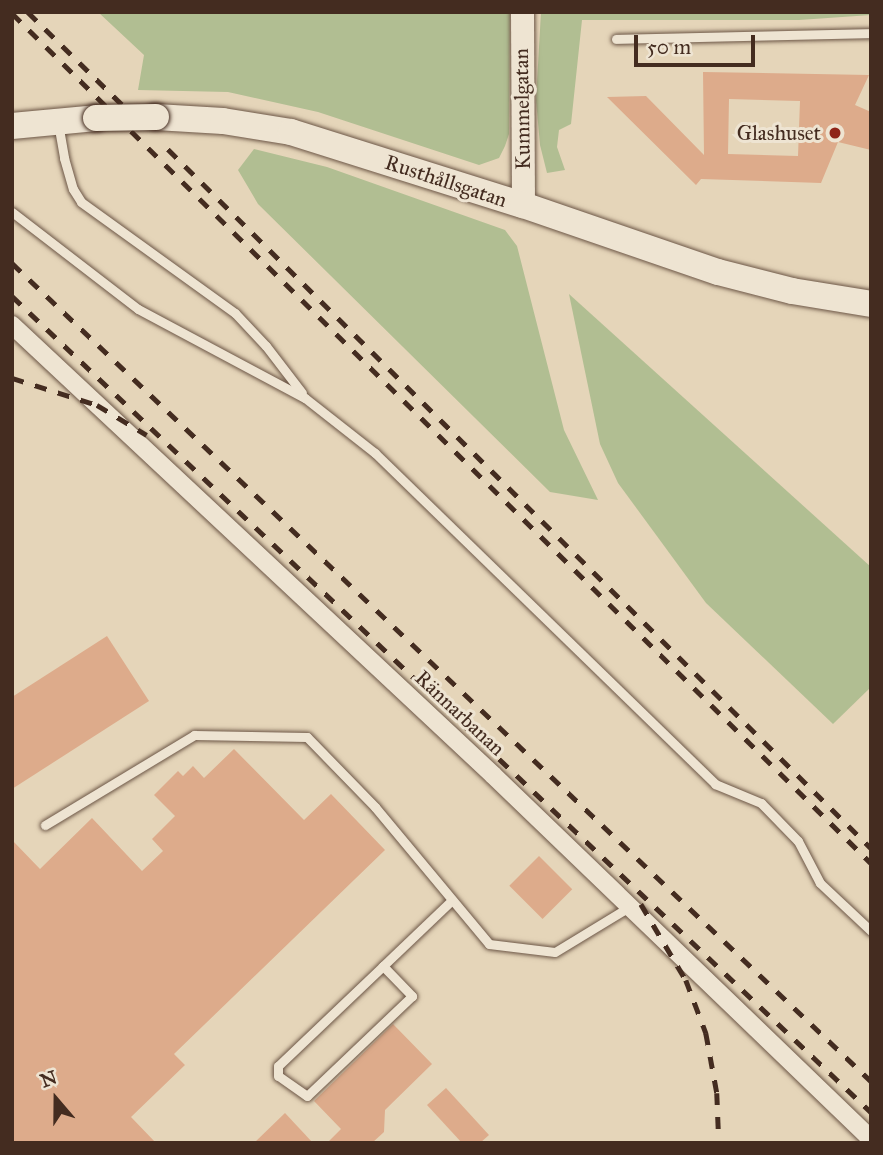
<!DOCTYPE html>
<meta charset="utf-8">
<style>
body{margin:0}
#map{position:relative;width:883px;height:1155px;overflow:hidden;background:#e5d5b9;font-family:"IM FELL Great Primer",serif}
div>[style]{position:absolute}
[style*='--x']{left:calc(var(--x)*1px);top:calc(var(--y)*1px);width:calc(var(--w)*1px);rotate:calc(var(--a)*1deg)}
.green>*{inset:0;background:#b1be92}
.building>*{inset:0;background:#ddab8b;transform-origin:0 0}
.roads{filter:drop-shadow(0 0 2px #6c5646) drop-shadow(0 0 2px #6c5646)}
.service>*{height:9px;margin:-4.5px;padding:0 4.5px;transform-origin:4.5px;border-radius:4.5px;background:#eee4d2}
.minor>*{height:18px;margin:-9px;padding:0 9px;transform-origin:9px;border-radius:9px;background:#eee4d2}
.tertiary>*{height:23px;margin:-11.5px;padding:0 11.5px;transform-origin:11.5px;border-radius:11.5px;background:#eee4d2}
.secondary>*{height:26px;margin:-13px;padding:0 13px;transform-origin:13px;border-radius:13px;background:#eee4d2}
.rail>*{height:4.5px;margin-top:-2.25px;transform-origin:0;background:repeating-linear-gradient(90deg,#442c20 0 12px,transparent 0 24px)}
.bridges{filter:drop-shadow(0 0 2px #442c20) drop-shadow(0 0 2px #442c20)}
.secondary-bridge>*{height:26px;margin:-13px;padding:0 13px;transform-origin:13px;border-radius:13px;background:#eee4d2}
.dots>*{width:19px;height:19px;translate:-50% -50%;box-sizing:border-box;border:4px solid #eee4d2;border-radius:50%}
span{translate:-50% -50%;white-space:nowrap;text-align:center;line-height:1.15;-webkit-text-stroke:6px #eee4d2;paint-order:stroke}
.street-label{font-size:21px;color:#442c20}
.poi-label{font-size:21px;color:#442c20}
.right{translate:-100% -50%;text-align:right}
.frame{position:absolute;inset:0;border:14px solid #442c20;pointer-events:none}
.north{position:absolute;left:21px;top:1064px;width:70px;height:70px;-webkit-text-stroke:5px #eee4d2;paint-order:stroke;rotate:340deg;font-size:19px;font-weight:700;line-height:28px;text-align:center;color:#442c20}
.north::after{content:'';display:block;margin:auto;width:24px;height:32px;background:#442c20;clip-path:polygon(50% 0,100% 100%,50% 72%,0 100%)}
.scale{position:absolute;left:634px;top:35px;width:121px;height:32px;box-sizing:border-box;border:4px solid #442c20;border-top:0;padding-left:9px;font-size:21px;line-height:24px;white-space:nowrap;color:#442c20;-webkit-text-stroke:5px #eee4d2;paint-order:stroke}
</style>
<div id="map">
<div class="green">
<i style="clip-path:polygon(98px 12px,510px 12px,509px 134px,505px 146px,499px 158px,479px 165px,318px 112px,228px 92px,138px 90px,144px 55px)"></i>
<i style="clip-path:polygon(541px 12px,871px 12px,871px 15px,799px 20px,582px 20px,571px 124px,559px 130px,557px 147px,565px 170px,547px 173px,540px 145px,536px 100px)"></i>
<i style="clip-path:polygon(254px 149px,327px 167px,505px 230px,517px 246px,564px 430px,598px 500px,550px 492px,258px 204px,238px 170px)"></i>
<i style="clip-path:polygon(569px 294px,871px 567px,871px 687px,833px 724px,706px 603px,618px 483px,600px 444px)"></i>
</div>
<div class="building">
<i style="clip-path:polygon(evenodd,703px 72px,869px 75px,855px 105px,871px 112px,871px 150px,838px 142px,821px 183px,701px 179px,696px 185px,607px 97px,646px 96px,704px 155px,703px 72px,729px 99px,800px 101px,798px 156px,728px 154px,729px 99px)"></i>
<i style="clip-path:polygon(107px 636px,149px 701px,12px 789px,12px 697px)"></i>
<i style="clip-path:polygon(234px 749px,304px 820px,331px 794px,385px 850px,174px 1054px,185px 1065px,131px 1117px,156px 1143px,12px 1143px,12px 840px,40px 869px,92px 818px,142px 871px,163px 851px,152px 839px,175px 816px,154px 795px,178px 771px,183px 776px,193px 766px,204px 778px)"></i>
<i style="left:539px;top:856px;width:47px;height:42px;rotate:45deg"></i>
<i style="clip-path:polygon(393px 1024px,432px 1064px,385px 1110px,384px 1132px,372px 1143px,327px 1143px,341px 1129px,314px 1101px)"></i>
<i style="clip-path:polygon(446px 1088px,489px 1135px,480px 1143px,462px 1143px,427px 1105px)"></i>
<i style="clip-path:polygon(285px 1113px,313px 1143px,254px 1143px)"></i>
</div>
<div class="roads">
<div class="service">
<i style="--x:616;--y:39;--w:255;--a:-1.3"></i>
<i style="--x:58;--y:123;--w:36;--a:80"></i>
<i style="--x:64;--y:158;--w:32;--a:74"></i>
<i style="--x:73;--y:189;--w:15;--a:58"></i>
<i style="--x:81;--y:202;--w:190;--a:35.8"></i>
<i style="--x:235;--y:313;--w:45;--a:46.8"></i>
<i style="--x:266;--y:346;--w:59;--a:52.5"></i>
<i style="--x:12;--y:212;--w:159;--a:37.6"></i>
<i style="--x:138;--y:309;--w:189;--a:28.1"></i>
<i style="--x:305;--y:398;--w:89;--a:38.2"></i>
<i style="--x:375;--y:453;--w:475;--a:44.2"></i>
<i style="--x:715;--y:784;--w:50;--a:22.4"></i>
<i style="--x:761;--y:803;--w:53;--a:45.8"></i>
<i style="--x:798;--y:841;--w:47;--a:62.4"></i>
<i style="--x:820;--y:883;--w:70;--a:43.3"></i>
<i style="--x:45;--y:825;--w:174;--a:-31.1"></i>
<i style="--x:194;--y:735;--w:113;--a:1"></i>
<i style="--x:307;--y:737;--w:98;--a:45.8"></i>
<i style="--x:375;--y:807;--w:178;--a:50.2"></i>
<i style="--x:489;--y:944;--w:66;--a:6.9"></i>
<i style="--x:555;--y:952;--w:87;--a:-31.3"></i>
<i style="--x:383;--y:966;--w:42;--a:46"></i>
<i style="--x:412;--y:996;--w:145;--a:136.4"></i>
<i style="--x:307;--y:1096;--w:35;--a:-145"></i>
<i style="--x:278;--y:1076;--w:10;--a:-90"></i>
<i style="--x:278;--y:1066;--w:145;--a:-43.6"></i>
<i style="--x:383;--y:966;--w:95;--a:-43.7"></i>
</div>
<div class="minor">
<i style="--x:12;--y:325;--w:659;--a:43.09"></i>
<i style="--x:493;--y:775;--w:525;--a:43.92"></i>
</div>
<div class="tertiary">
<i style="--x:522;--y:12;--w:193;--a:89.7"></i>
</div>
<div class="secondary">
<i style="--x:156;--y:117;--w:67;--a:3.4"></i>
<i style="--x:223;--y:121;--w:69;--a:9.2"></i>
<i style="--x:291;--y:132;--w:243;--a:17.5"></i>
<i style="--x:523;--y:205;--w:206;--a:19"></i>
<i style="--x:718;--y:272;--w:76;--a:14.4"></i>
<i style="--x:792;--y:291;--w:80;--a:9.3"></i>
<i style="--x:12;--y:126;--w:84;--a:-5.4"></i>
</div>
</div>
<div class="rail">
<i style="--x:28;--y:12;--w:164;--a:44.5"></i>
<i style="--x:12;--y:13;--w:1208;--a:44.7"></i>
<i style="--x:168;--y:149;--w:991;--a:44.84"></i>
<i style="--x:12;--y:263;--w:1186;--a:43.6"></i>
<i style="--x:12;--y:296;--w:1185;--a:43.53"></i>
<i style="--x:12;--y:378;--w:89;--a:17.6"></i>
<i style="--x:97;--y:405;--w:58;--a:31"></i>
<i style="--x:641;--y:904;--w:88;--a:59.4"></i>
<i style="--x:686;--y:980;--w:57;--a:69.3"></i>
<i style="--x:706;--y:1033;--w:61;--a:79.6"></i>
<i style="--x:717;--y:1093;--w:50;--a:87.7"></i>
</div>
<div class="bridges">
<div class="secondary-bridge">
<i style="--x:96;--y:118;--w:60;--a:-1"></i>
</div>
</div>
<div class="dots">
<i style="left:835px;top:133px;background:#8f2418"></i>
</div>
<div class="street-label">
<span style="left:522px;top:109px;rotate:-91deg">Kummelgatan</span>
<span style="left:446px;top:181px;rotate:18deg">Rusthållsgatan</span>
<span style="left:460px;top:713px;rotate:43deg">Rännarbanan</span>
</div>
<div class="poi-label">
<span class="right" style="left:821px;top:133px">Glashuset</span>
</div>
<div class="frame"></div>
<div class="north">N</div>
<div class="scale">50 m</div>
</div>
